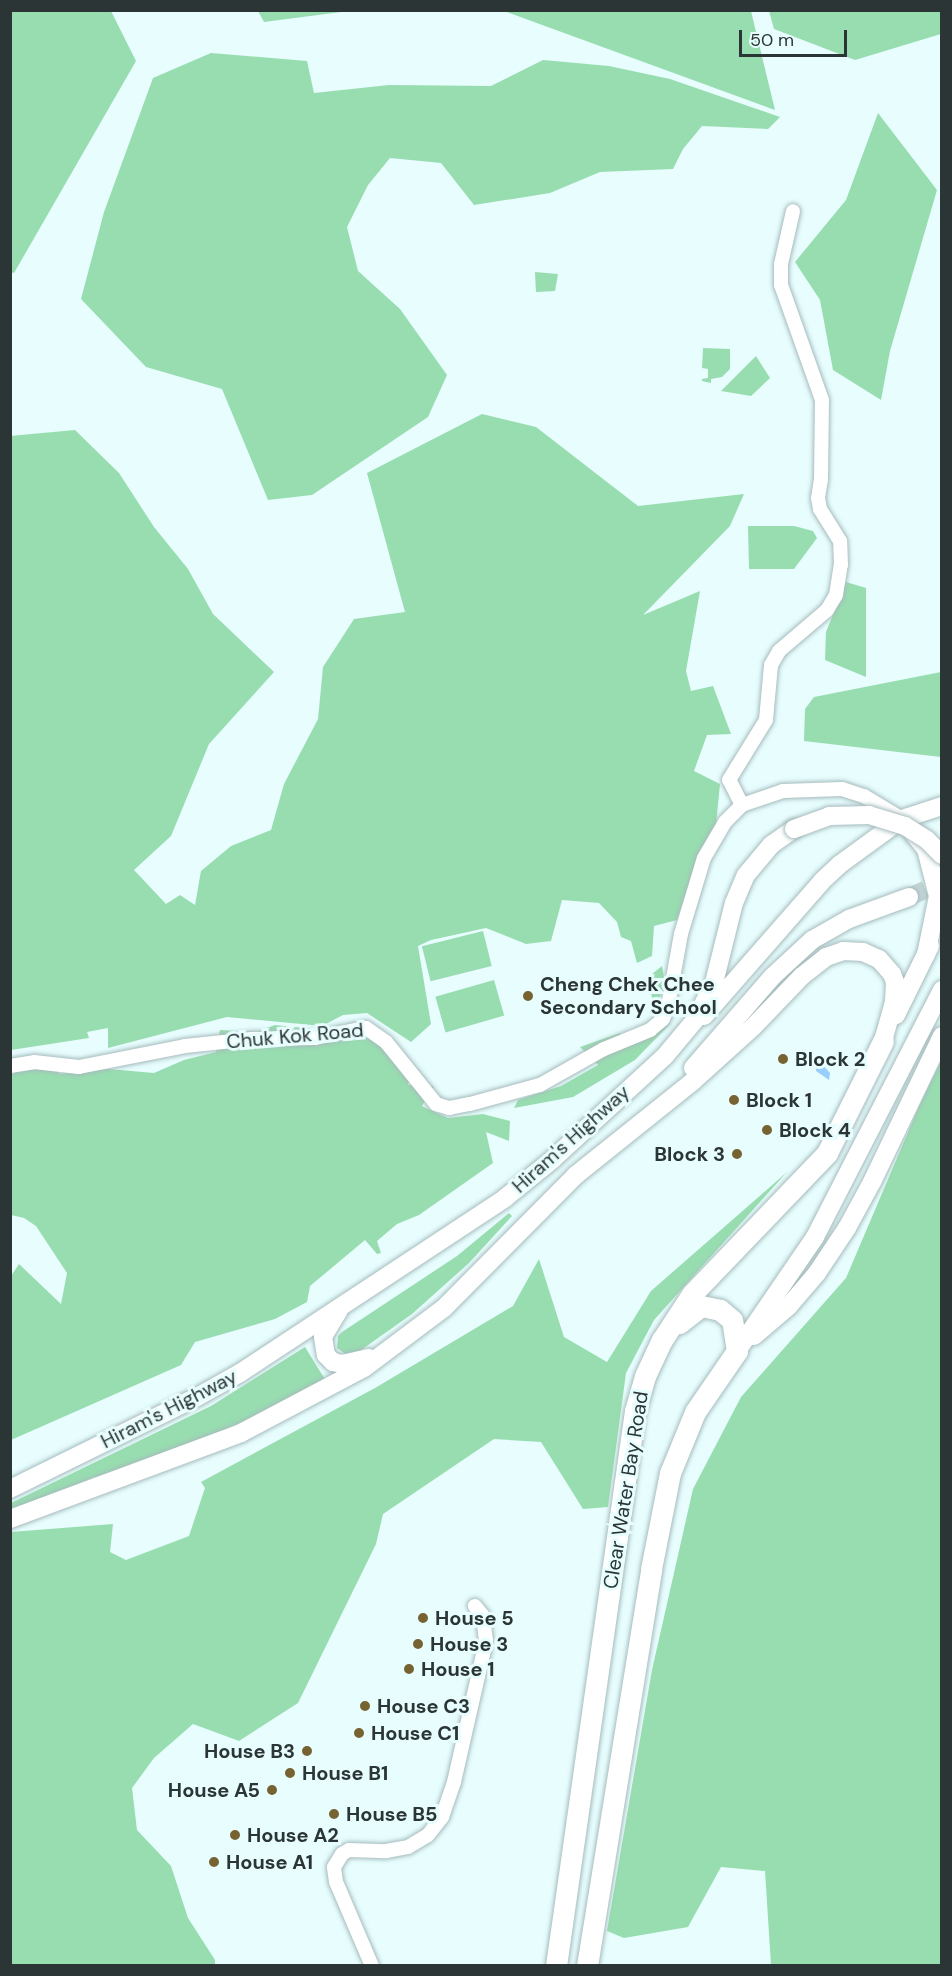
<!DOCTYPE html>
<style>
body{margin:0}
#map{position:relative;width:952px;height:1976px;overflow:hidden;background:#e7fdfe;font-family:"DM Sans",sans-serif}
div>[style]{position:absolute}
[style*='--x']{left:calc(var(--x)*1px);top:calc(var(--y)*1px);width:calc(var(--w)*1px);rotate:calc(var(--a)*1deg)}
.green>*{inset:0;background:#98ddb0;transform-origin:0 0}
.water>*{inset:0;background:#97cefe}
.secondary-tunnel>*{height:18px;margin-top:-9px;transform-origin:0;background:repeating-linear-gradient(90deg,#c2d5d6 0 18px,transparent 0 27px)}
.roads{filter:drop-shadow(0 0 2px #a6bbbc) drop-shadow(0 0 2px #a6bbbc)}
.minor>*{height:14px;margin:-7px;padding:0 7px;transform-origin:7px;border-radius:7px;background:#fff}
.secondary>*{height:18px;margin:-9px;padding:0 9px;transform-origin:9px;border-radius:9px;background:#fff}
.primary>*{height:21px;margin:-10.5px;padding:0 10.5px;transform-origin:10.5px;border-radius:10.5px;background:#fff}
.bridges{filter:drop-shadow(0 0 2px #a6bbbc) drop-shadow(0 0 2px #a6bbbc)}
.secondary-bridge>*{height:18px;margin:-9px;padding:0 9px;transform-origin:9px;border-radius:9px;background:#fff}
.dots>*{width:16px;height:16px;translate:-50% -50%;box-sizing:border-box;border:3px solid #e7fdfe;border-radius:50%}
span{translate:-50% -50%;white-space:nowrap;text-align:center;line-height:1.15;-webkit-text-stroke:6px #e7fdfe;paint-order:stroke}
.poi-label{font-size:20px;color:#2c3535;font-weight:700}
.left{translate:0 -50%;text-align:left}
.right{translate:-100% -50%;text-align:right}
.street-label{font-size:20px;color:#2c3535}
.frame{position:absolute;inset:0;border:12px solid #2c3535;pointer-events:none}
.scale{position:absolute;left:739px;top:30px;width:108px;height:27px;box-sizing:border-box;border:3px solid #2c3535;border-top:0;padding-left:8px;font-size:18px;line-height:21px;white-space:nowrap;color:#2c3535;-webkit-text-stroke:4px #e7fdfe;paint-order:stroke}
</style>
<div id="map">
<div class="green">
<i style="clip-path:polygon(11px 10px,111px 11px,136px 61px,14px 273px,10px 272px)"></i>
<i style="clip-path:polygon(258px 11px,349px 11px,264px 22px)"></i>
<i style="clip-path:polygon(504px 11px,751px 11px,775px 110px)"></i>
<i style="clip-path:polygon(769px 11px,941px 11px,941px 34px,855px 60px,774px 29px)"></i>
<i style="clip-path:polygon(211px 53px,307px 61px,314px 93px,389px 85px,491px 86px,543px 60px,609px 66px,670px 79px,780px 117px,768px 129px,702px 126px,683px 149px,673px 169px,600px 172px,550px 193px,474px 205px,441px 163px,390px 158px,368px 185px,347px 227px,358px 271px,400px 309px,447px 375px,428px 417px,312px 495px,268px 500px,222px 389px,146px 367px,81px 299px,104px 212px,153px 78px)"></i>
<i style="clip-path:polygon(878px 113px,937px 190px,890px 351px,881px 400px,833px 370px,820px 300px,795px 262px,846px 200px)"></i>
<i style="clip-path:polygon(535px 272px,558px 274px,555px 291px,536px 292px)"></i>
<i style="clip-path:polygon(703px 348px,730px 349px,730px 369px,722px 377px,711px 379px,711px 383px,702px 381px,702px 379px,708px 378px,708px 369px,702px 368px)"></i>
<i style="clip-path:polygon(756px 356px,770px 378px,751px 396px,721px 391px)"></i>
<i style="clip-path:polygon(482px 414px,536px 427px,638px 506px,744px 494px,730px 526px,643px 615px,700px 591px,686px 671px,691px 691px,713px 686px,731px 734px,707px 735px,694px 771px,720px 784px,716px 825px,700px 852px,677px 920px,654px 926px,652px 956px,637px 963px,631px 941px,621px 937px,617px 922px,599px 903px,562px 900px,551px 941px,526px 944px,486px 928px,431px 940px,418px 946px,431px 1024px,411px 1042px,367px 1013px,343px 1015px,322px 1026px,227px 1017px,108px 1048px,108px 1028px,87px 1032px,89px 1038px,11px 1050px,10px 436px,75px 430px,119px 473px,154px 527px,188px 569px,213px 614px,274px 672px,209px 744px,171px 836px,134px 870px,166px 904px,180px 895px,195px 905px,201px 871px,231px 846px,271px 830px,284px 784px,318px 719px,323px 667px,354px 619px,405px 612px,367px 473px)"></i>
<i style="clip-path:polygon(748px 526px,794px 526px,813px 531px,817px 538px,794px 569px,749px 569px)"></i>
<i style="clip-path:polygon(846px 582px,866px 588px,866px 677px,825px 660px,826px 632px)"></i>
<i style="clip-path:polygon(941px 672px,941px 757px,804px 741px,805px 709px,814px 697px)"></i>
<i style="left:483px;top:931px;width:36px;height:63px;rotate:76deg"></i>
<i style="clip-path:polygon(662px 966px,666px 987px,654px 1005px,647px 978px)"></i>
<i style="left:494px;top:980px;width:37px;height:61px;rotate:74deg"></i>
<i style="clip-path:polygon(671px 1020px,669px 1025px,635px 1060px,573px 1097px,514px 1108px,518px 1100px,561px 1086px,598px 1065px,580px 1047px,620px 1033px,622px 1046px,652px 1034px)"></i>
<i style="clip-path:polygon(275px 1025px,313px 1029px,316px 1035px,388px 1035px,412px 1064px,408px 1085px,434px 1086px,422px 1106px,448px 1118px,483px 1114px,510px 1121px,509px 1141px,486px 1132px,493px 1163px,419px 1215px,397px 1224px,377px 1241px,381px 1253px,377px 1254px,365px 1240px,310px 1286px,307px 1302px,275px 1319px,195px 1342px,181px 1365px,11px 1440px,11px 1276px,19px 1264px,61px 1304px,67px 1273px,36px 1226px,24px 1218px,11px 1215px,10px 1076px,38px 1056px,60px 1074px,109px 1069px,154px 1073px,184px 1060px,216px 1052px,220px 1030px,256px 1032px)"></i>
<i style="clip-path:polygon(941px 1061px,941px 1965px,771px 1965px,765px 1871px,721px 1867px,688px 1927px,624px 1938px,607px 1931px,652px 1670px,693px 1489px,741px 1397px,846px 1278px,920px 1104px)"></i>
<i style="clip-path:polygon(787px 1172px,654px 1320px,626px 1373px,608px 1507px,583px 1509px,541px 1442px,494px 1439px,383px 1514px,376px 1544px,298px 1703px,239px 1741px,193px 1724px,154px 1758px,132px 1788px,137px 1830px,171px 1866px,188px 1918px,215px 1960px,215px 1965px,11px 1965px,11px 1532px,113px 1524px,110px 1552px,126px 1560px,189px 1536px,205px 1488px,201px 1482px,375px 1388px,513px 1306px,539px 1259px,564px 1337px,607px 1362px,651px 1291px)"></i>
<i style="clip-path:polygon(509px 1213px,512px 1216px,469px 1263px,412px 1314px,354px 1355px,347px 1355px,337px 1348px,338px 1336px,342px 1332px,457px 1256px)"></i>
<i style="clip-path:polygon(305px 1347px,326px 1381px,207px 1439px,92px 1478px,11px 1510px,11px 1503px,211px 1406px)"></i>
</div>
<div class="water">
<i style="clip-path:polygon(822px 1064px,830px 1073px,829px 1080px,816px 1071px,816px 1065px)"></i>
</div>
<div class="secondary-tunnel">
<i style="--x:909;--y:897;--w:36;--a:-24"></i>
</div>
<div class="roads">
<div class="minor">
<i style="--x:742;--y:805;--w:28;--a:-117"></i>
<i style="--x:729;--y:780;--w:70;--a:-58.3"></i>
<i style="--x:766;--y:720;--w:55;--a:-84.8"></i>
<i style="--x:771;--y:665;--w:16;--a:-60"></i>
<i style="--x:779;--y:651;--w:63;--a:-40.5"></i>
<i style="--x:827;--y:610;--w:17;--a:-59"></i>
<i style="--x:836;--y:595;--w:30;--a:-81"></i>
<i style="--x:841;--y:565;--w:24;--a:-92"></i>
<i style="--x:840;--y:541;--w:38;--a:-122"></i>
<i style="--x:820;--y:509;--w:11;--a:-100"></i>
<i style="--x:818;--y:498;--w:18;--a:-81"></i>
<i style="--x:821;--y:480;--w:80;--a:-89.3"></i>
<i style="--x:822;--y:400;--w:122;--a:-109.6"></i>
<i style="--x:781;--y:285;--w:21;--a:-90"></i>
<i style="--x:781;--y:264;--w:54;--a:-77.2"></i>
<i style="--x:10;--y:1066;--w:24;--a:-9"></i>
<i style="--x:34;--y:1062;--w:45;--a:6.3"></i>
<i style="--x:79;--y:1067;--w:108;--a:-11.2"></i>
<i style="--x:185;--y:1046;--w:67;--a:-6"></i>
<i style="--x:252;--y:1039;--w:63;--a:-0.9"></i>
<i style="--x:315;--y:1038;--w:52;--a:-11.1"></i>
<i style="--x:366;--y:1028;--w:24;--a:35"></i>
<i style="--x:386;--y:1042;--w:80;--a:51.1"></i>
<i style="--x:436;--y:1104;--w:14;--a:17"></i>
<i style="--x:449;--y:1108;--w:21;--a:-11"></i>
<i style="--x:470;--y:1104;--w:73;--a:-15.2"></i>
<i style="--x:540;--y:1085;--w:73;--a:-29.4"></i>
<i style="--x:604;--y:1049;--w:50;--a:-22.4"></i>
<i style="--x:650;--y:1030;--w:17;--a:-40"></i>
<i style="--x:663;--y:1019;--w:14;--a:-69"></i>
<i style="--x:668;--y:1006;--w:73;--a:-79.8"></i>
<i style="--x:681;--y:934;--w:79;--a:-73.2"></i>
<i style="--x:704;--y:858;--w:42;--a:-59.7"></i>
<i style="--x:725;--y:822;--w:24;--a:-45"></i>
<i style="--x:742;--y:805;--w:43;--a:-18.9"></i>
<i style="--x:783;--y:791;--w:59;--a:-1.9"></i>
<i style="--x:842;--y:789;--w:23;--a:18"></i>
<i style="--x:864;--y:796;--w:44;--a:31.2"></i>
<i style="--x:372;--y:1966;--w:91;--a:-113.2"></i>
<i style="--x:336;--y:1882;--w:15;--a:-98"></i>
<i style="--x:334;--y:1867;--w:15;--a:-58"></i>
<i style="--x:342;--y:1854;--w:8;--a:-30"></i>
<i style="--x:349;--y:1850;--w:37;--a:2"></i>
<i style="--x:386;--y:1851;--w:22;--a:-10"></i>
<i style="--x:408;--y:1847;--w:23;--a:-31"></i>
<i style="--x:428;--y:1835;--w:23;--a:-52"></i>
<i style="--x:442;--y:1817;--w:37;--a:-71"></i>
<i style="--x:454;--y:1782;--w:145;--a:-77.2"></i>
<i style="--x:486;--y:1641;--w:25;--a:-97"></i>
<i style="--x:483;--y:1616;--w:13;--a:-129"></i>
</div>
<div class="secondary">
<i style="--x:913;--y:833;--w:21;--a:51"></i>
<i style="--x:926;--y:849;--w:49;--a:75.7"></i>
<i style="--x:938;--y:896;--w:60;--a:101.5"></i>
<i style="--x:896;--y:1015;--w:77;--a:-63.8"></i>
<i style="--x:704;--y:1016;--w:179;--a:-48.8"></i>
<i style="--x:822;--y:881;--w:23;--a:-43"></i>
<i style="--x:839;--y:865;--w:78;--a:-36.1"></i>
<i style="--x:902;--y:819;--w:42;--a:-18"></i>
<i style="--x:693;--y:1068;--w:122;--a:-49"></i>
<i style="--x:773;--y:976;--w:53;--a:-42.7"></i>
<i style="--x:812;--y:940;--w:43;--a:-29.6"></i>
<i style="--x:849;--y:919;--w:64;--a:-20.1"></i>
<i style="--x:339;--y:1310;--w:31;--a:121"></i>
<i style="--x:323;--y:1337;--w:18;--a:81"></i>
<i style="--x:326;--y:1355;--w:10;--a:45"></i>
<i style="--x:333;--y:1362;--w:9;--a:13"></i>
<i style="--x:342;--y:1364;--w:27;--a:-13"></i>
<i style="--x:754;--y:1336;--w:45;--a:-40.5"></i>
<i style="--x:788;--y:1307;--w:45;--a:-49.5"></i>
<i style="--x:817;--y:1273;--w:54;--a:-56.3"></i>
<i style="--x:847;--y:1228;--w:52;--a:-61.5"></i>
<i style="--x:872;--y:1182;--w:162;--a:-64.4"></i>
<i style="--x:737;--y:1351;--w:138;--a:-55.6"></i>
<i style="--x:815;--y:1237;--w:278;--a:-62.8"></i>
<i style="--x:10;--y:1489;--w:208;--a:-26.2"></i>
<i style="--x:197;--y:1397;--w:49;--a:-29.2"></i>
<i style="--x:240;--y:1373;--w:318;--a:-33.4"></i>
<i style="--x:505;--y:1198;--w:62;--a:-39.1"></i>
<i style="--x:553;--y:1159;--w:152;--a:-42.6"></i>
<i style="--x:665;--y:1056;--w:47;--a:-50.2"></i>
<i style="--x:695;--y:1020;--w:42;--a:-62.8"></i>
<i style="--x:714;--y:983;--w:82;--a:-76"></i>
<i style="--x:734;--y:903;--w:30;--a:-67"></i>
<i style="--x:746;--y:875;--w:39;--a:-50"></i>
<i style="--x:771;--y:845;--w:28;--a:-35"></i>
<i style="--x:10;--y:1519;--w:246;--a:-20.4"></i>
<i style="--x:241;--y:1433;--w:139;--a:-27.9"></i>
<i style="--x:364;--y:1368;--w:100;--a:-36.9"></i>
<i style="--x:444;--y:1308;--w:187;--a:-45.2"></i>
<i style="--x:576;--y:1175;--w:149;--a:-38.7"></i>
<i style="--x:692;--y:1082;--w:82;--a:-42"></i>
<i style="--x:753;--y:1027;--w:71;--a:-46.1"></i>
<i style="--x:802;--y:976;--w:31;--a:-38"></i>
<i style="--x:826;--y:957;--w:18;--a:-19"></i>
<i style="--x:843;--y:951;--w:20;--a:3"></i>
<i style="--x:863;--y:952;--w:17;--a:24"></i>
<i style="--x:879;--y:959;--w:20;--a:49"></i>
<i style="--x:892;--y:974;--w:9;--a:69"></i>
<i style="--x:895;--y:982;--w:20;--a:93"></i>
<i style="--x:894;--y:1002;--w:41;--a:105.8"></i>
</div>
<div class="primary">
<i style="--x:556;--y:1966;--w:561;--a:-81.9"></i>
<i style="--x:635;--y:1411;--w:36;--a:-74"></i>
<i style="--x:645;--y:1376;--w:40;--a:-65"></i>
<i style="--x:662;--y:1340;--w:55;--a:-56.9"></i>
<i style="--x:692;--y:1294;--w:195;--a:-46.2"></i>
<i style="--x:827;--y:1153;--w:125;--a:-63.4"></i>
<i style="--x:587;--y:1966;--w:402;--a:-80.8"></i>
<i style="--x:651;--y:1569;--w:98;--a:-78.8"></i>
<i style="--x:670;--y:1473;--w:66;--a:-67.7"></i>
<i style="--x:695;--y:1412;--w:74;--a:-55.5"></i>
<i style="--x:737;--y:1351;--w:31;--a:-99"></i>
<i style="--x:732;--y:1320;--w:16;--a:-140"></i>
<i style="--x:720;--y:1310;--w:19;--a:-168"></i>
<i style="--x:701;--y:1306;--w:28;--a:142"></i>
</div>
</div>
<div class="bridges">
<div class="secondary-bridge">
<i style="--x:794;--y:829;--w:37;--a:-20"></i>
<i style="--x:829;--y:816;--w:40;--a:-1.4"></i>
<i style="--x:869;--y:815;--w:38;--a:17"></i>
<i style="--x:905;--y:826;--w:26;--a:32"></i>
<i style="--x:927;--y:840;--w:21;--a:45"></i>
</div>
</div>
<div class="dots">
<i style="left:528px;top:996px;background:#776332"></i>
<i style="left:783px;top:1059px;background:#776332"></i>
<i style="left:734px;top:1100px;background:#776332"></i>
<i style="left:767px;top:1130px;background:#776332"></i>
<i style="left:737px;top:1154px;background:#776332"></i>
<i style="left:423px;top:1618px;background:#776332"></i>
<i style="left:418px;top:1644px;background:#776332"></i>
<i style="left:409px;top:1669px;background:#776332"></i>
<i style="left:365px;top:1706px;background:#776332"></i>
<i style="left:359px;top:1733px;background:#776332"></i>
<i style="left:307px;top:1751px;background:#776332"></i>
<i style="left:290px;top:1773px;background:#776332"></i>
<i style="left:272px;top:1790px;background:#776332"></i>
<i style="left:334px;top:1814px;background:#776332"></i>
<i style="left:235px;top:1835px;background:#776332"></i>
<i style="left:214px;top:1862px;background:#776332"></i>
</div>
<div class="poi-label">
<span class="left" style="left:540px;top:996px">Cheng Chek Chee<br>Secondary School</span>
<span class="left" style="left:795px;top:1059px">Block 2</span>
<span class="left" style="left:746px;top:1100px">Block 1</span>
<span class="left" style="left:779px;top:1130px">Block 4</span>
<span class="right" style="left:725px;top:1154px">Block 3</span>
<span class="left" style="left:435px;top:1618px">House 5</span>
<span class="left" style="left:430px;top:1644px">House 3</span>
<span class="left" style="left:421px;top:1669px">House 1</span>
<span class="left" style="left:377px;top:1706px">House C3</span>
<span class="left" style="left:371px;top:1733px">House C1</span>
<span class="right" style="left:295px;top:1751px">House B3</span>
<span class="left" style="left:302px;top:1773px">House B1</span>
<span class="right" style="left:260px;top:1790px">House A5</span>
<span class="left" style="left:346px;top:1814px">House B5</span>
<span class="left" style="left:247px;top:1835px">House A2</span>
<span class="left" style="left:226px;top:1862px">House A1</span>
</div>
<div class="street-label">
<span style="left:295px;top:1036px;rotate:-5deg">Chuk Kok Road</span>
<span style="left:571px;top:1139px;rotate:-42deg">Hiram's Highway</span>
<span style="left:169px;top:1409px;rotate:-27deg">Hiram's Highway</span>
<span style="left:626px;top:1490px;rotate:-81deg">Clear Water Bay Road</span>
</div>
<div class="frame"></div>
<div class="scale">50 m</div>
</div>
